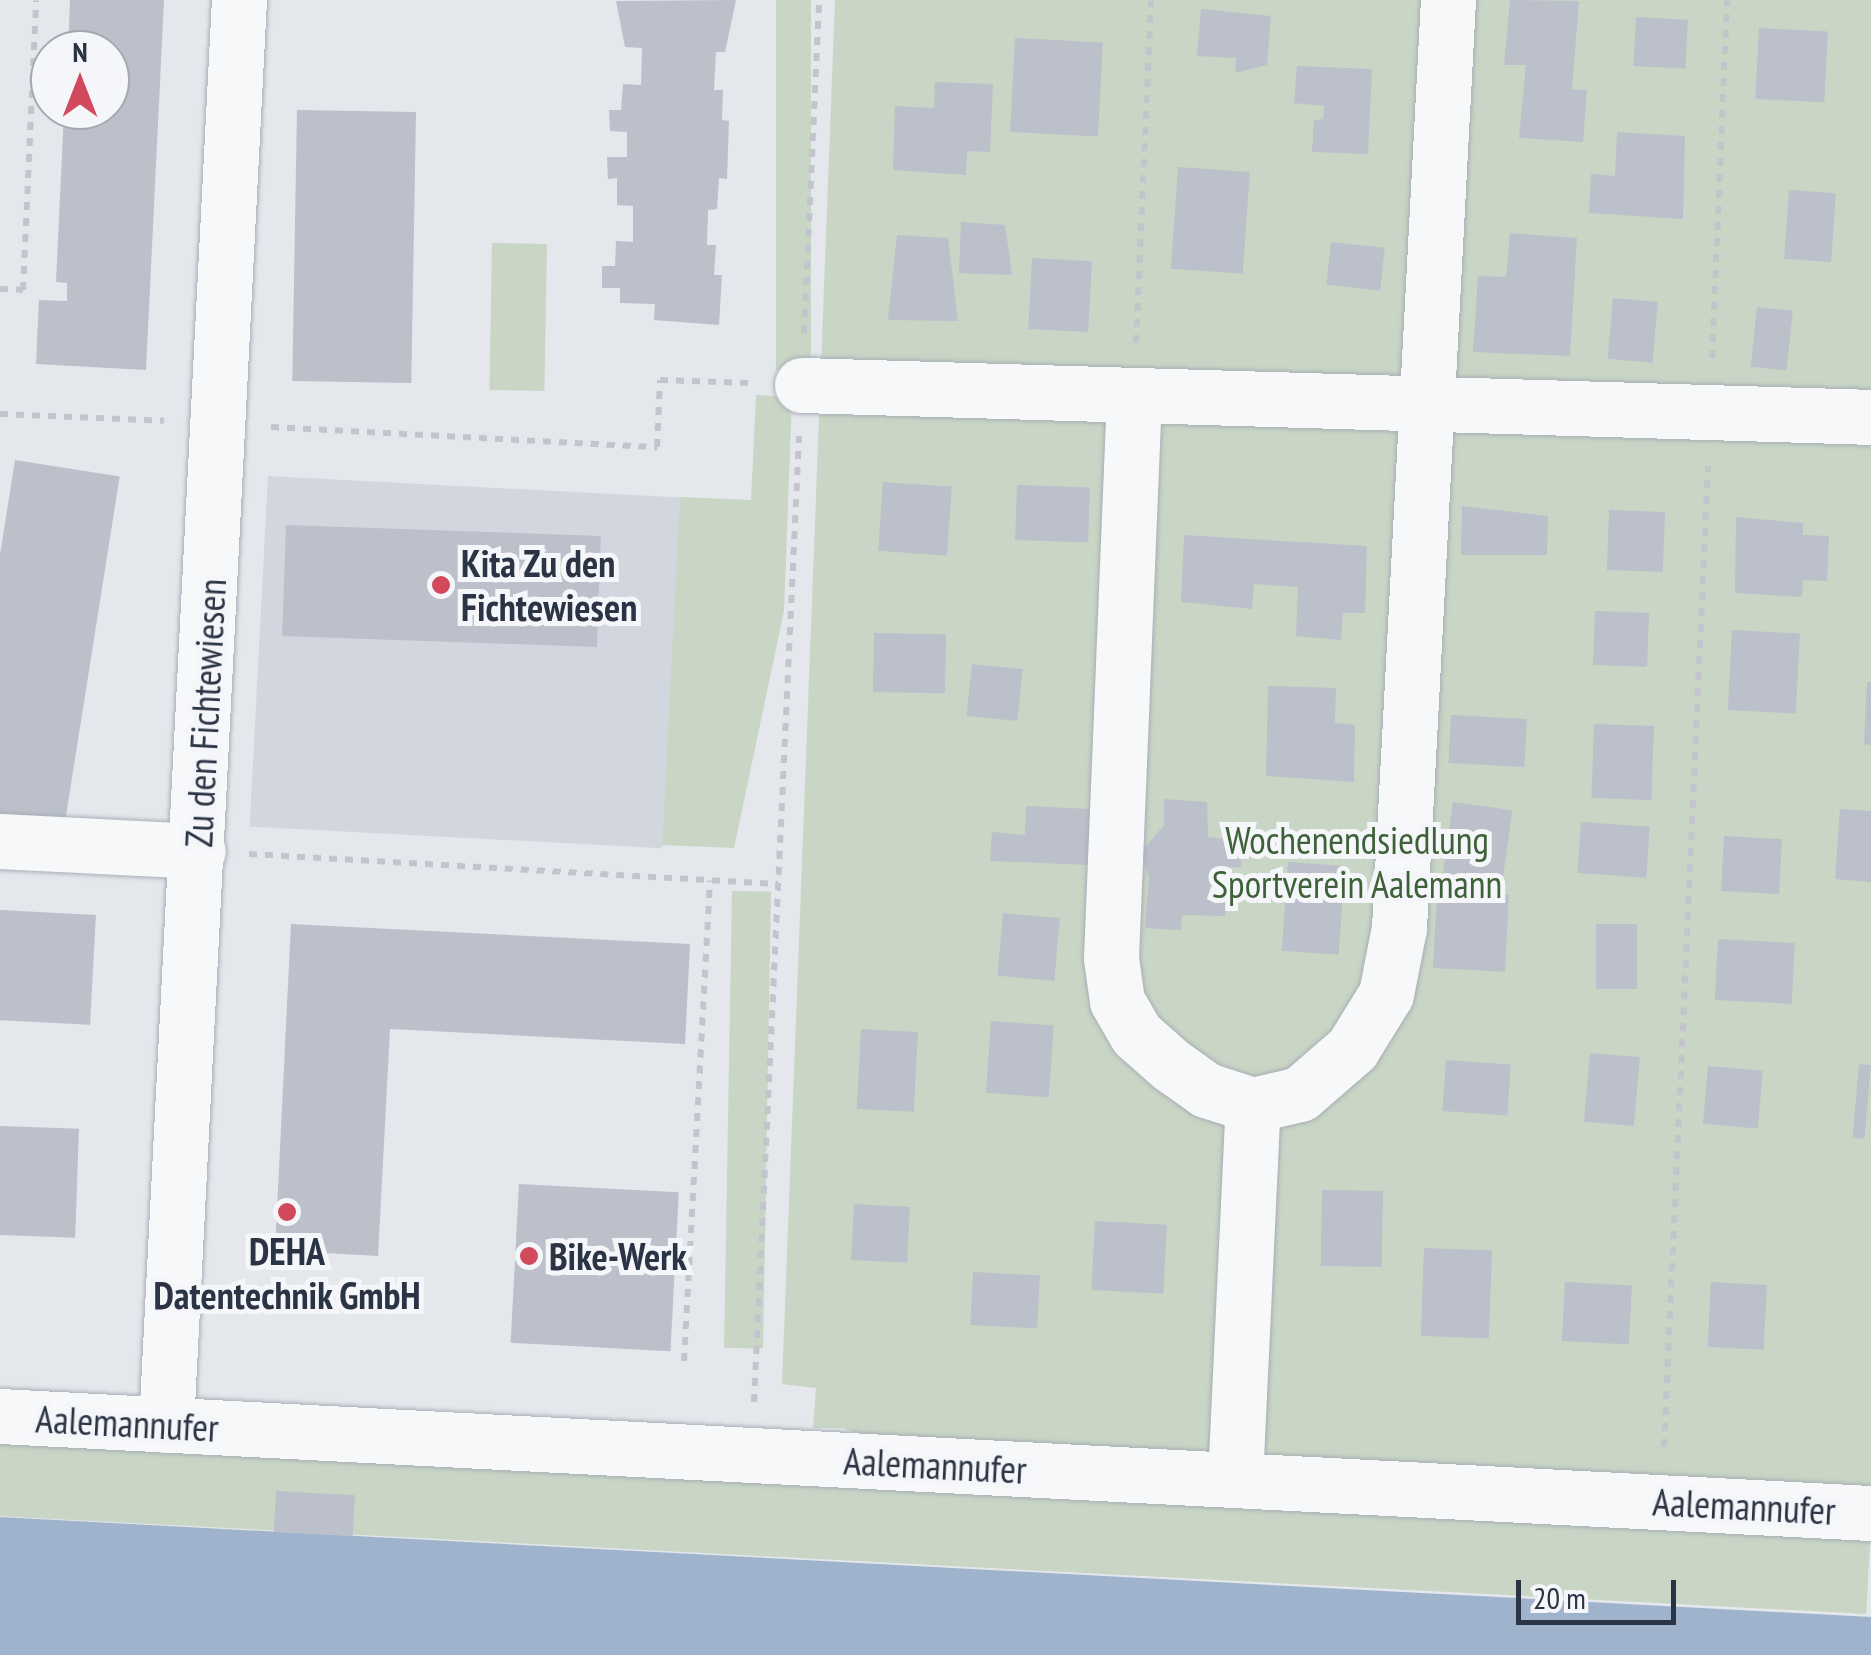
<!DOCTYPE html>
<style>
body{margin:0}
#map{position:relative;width:1871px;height:1655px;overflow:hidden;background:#e4e7ec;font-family:"PT Sans Narrow",sans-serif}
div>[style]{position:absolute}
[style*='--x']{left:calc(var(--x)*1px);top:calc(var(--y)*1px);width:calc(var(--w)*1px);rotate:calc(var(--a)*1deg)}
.built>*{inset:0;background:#d2d6de;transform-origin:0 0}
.green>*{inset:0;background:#c9d6c5;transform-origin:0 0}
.water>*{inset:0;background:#9fb4cc}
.building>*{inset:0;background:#bbc0ca;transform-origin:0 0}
.path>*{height:6px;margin-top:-3px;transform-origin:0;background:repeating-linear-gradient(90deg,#c2c5cb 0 8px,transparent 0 16px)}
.roads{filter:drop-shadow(0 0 2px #a9aeb7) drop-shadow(0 0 2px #a9aeb7)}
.minor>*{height:55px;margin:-27.5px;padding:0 27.5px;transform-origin:27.5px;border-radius:27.5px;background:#f7f8fa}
.dots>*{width:28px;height:28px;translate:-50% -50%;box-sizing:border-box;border:5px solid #f4f6f9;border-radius:50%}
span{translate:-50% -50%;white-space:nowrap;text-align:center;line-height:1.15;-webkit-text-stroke:10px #f4f6f9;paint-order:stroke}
.poi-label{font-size:38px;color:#2b3445;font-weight:700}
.left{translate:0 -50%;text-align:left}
.street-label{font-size:38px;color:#2b3445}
.park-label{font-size:38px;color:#3f6138}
.north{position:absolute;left:30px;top:30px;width:100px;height:100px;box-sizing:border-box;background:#f4f6f9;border:2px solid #a4a8b1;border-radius:50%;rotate:0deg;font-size:28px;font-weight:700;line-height:40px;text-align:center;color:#2b3445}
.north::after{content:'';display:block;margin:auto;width:35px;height:45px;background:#d1495b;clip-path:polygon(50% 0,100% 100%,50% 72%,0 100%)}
.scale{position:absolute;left:1516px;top:1580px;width:160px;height:45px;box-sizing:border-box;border:5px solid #2b3445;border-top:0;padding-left:12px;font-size:30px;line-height:35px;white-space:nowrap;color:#2b3445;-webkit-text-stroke:8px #f4f6f9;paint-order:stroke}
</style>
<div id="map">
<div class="built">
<i style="left:268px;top:476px;width:413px;height:351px;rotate:3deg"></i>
</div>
<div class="green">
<i style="left:776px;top:0;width:35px;height:370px"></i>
<i style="clip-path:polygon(835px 0,1871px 0,1871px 1492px,886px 1443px,843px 1428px,813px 1428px,816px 1388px,782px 1384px)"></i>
<i style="left:492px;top:243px;width:55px;height:147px;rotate:1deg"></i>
<i style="clip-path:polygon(756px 395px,792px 397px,784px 611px,734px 848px,662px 845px,680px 497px,751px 500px)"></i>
<i style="left:732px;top:891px;width:39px;height:457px;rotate:1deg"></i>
<i style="left:0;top:1416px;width:1874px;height:100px;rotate:3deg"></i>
</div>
<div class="water">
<i style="clip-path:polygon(0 1517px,1871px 1617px,1871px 1655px,0 1655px)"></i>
</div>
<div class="building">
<i style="clip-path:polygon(70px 0,164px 0,146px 370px,36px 364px,39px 300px,67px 301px,67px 283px,56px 282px,64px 113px,110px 110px,110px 50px,68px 50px)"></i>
<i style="clip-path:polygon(736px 0,725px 52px,716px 52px,714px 90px,723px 90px,722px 120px,729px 121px,727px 179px,719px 178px,717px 209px,708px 210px,707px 245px,716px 245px,714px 275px,722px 275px,719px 325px,654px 320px,655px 304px,620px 303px,620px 288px,602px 288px,602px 266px,615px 266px,616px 241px,633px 242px,633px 206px,617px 205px,617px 178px,608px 179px,607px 157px,627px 157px,627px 132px,610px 131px,609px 110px,621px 110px,623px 84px,641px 85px,642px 48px,625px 47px,616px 1px)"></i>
<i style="clip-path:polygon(1510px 0,1579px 1px,1572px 89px,1587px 90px,1583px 142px,1519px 138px,1526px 65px,1504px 65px)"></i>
<i style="clip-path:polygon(1201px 9px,1271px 16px,1267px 65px,1235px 73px,1236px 58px,1197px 56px)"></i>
<i style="left:1636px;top:17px;width:52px;height:49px;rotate:3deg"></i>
<i style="left:1759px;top:28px;width:69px;height:71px;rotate:3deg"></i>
<i style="left:1015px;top:38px;width:88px;height:94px;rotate:3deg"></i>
<i style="clip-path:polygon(1297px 66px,1372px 69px,1368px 154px,1312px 152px,1314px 120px,1323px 119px,1324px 106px,1294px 103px)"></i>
<i style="clip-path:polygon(935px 82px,993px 84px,990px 152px,967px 151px,966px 175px,893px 170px,895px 106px,934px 108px)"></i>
<i style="left:297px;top:110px;width:119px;height:271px;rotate:1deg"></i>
<i style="clip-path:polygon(1617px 132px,1685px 136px,1683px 219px,1589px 213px,1591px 174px,1615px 176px)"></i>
<i style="left:1178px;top:167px;width:72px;height:102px;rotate:4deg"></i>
<i style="left:1789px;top:190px;width:47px;height:69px;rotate:4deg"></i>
<i style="clip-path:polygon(961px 222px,1005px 225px,1012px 275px,959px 273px)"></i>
<i style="clip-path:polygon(1510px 233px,1577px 238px,1570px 356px,1473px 352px,1478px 276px,1506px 277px)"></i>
<i style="clip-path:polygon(897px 235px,948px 238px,958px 321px,888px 320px)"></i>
<i style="left:1331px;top:242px;width:54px;height:43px;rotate:6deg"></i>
<i style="left:1032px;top:258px;width:60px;height:71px;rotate:3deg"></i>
<i style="left:1613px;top:298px;width:45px;height:61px;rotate:5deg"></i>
<i style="left:1757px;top:307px;width:36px;height:60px;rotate:6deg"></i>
<i style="left:15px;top:460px;width:106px;height:355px;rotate:9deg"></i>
<i style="left:883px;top:482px;width:69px;height:69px;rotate:4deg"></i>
<i style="left:1017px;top:485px;width:73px;height:55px;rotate:2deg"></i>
<i style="clip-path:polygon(1462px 506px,1548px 516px,1547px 555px,1461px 555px)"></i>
<i style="left:1609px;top:510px;width:56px;height:60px;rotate:2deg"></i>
<i style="clip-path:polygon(1736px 517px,1803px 523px,1803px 535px,1829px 536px,1827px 581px,1803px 580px,1802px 597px,1735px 593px)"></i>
<i style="left:286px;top:525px;width:315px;height:111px;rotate:2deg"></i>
<i style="clip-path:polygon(1184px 535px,1367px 546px,1365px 613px,1343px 613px,1341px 640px,1296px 636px,1298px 587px,1254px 584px,1252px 609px,1181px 602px)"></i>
<i style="left:1595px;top:611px;width:54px;height:54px;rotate:2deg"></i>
<i style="left:1732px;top:630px;width:68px;height:80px;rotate:3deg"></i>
<i style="left:874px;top:633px;width:72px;height:59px;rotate:1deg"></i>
<i style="left:972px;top:664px;width:51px;height:52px;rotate:6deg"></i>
<i style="clip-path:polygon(1867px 682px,1871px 682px,1871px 745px,1864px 744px)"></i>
<i style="clip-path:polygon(1268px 686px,1336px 688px,1335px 723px,1355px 725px,1354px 782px,1266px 776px)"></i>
<i style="left:1451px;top:715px;width:76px;height:48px;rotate:3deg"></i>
<i style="left:1594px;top:724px;width:60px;height:74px;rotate:2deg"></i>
<i style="clip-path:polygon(1164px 799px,1207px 802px,1208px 837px,1242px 841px,1241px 867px,1228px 867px,1225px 916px,1182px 915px,1181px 930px,1145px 928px,1149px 877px,1141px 852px,1164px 825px)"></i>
<i style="left:1453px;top:802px;width:60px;height:72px;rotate:8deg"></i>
<i style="clip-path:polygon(1026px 806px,1091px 809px,1089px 865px,990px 861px,992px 832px,1025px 835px)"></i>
<i style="clip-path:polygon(1840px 809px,1871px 811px,1871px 882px,1835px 879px)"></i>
<i style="left:1581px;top:822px;width:69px;height:51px;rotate:4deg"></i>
<i style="left:1724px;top:836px;width:58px;height:55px;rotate:3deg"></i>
<i style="left:1288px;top:862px;width:57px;height:89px;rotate:4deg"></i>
<i style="left:1437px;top:891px;width:72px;height:77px;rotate:3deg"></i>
<i style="left:0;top:910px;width:96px;height:110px;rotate:3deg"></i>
<i style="left:1003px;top:913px;width:57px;height:63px;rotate:5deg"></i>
<i style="clip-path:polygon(291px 924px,690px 944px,685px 1044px,390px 1029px,378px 1256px,275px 1250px)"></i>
<i style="left:1596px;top:924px;width:41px;height:65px"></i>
<i style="left:1718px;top:939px;width:77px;height:61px;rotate:3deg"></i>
<i style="left:991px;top:1021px;width:63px;height:72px;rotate:4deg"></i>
<i style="left:861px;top:1029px;width:57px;height:80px;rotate:3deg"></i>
<i style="left:1590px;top:1053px;width:50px;height:69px;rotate:5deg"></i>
<i style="left:1446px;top:1060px;width:65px;height:51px;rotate:4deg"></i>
<i style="left:1859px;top:1064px;width:12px;height:74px;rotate:5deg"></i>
<i style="left:1708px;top:1066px;width:55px;height:58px;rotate:5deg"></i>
<i style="left:0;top:1126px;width:79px;height:109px;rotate:2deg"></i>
<i style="left:519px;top:1184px;width:160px;height:159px;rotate:3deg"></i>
<i style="left:1322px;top:1190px;width:61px;height:76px;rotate:1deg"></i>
<i style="left:854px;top:1204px;width:56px;height:56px;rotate:3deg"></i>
<i style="left:1095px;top:1221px;width:72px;height:69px;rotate:3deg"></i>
<i style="left:1424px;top:1248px;width:68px;height:88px;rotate:2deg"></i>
<i style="left:973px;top:1272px;width:67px;height:53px;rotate:3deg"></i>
<i style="left:1565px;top:1282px;width:67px;height:59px;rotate:3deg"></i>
<i style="left:1711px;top:1282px;width:56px;height:65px;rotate:3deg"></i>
<i style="left:276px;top:1491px;width:79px;height:41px;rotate:3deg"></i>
</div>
<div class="path">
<i style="--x:0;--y:289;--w:23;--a:2"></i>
<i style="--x:23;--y:290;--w:290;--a:-87.4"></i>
<i style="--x:804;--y:333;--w:333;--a:-87.4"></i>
<i style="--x:1136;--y:343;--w:343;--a:-87.5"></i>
<i style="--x:1712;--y:358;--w:358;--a:-87.6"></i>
<i style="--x:0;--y:414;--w:164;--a:2.4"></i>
<i style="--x:271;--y:427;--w:387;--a:3"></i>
<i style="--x:657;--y:447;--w:67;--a:-87.4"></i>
<i style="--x:660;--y:380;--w:88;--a:2"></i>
<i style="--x:249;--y:854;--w:530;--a:3.25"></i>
<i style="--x:684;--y:1361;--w:481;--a:-86.9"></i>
<i style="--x:754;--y:1402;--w:967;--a:-87.33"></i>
<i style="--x:1664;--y:1447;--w:982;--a:-87.43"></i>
</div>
<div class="roads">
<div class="minor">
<i style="--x:802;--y:385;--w:1069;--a:1.71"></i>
<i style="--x:1134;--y:395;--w:563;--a:92.34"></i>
<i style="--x:1111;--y:958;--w:43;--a:82.1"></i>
<i style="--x:1117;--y:1001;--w:39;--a:60"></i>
<i style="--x:1137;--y:1035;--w:45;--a:41.4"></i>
<i style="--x:1171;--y:1065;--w:43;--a:35.5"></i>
<i style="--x:1206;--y:1090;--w:49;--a:17.7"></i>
<i style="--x:1253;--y:1105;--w:48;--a:-13.2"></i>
<i style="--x:1300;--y:1094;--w:69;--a:-40.9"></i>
<i style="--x:1352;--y:1049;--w:65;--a:-58.3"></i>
<i style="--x:1386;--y:994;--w:67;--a:-78.9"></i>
<i style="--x:1399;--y:928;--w:929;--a:-86.98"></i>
<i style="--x:0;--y:841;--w:198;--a:2.9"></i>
<i style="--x:0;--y:1416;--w:1874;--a:2.97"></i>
<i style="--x:166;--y:1425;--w:1427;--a:-87.07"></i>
<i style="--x:1235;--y:1480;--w:375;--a:-87.3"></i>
</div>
</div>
<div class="dots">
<i style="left:441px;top:585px;background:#d1495b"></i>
<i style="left:287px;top:1212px;background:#d1495b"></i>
<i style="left:529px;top:1256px;background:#d1495b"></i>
</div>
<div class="poi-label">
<span class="left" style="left:461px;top:585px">Kita Zu den<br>Fichtewiesen</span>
<span style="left:287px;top:1273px">DEHA<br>Datentechnik GmbH</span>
<span class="left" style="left:549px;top:1256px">Bike-Werk</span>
</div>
<div class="street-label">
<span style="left:205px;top:713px;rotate:-87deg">Zu den Fichtewiesen</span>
<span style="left:127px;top:1423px;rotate:3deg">Aalemannufer</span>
<span style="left:935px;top:1465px;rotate:3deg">Aalemannufer</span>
<span style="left:1744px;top:1506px;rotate:3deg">Aalemannufer</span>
</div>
<div class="park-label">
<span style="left:1357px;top:862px">Wochenendsiedlung<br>Sportverein Aalemann</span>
</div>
<div class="north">N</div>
<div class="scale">20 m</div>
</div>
